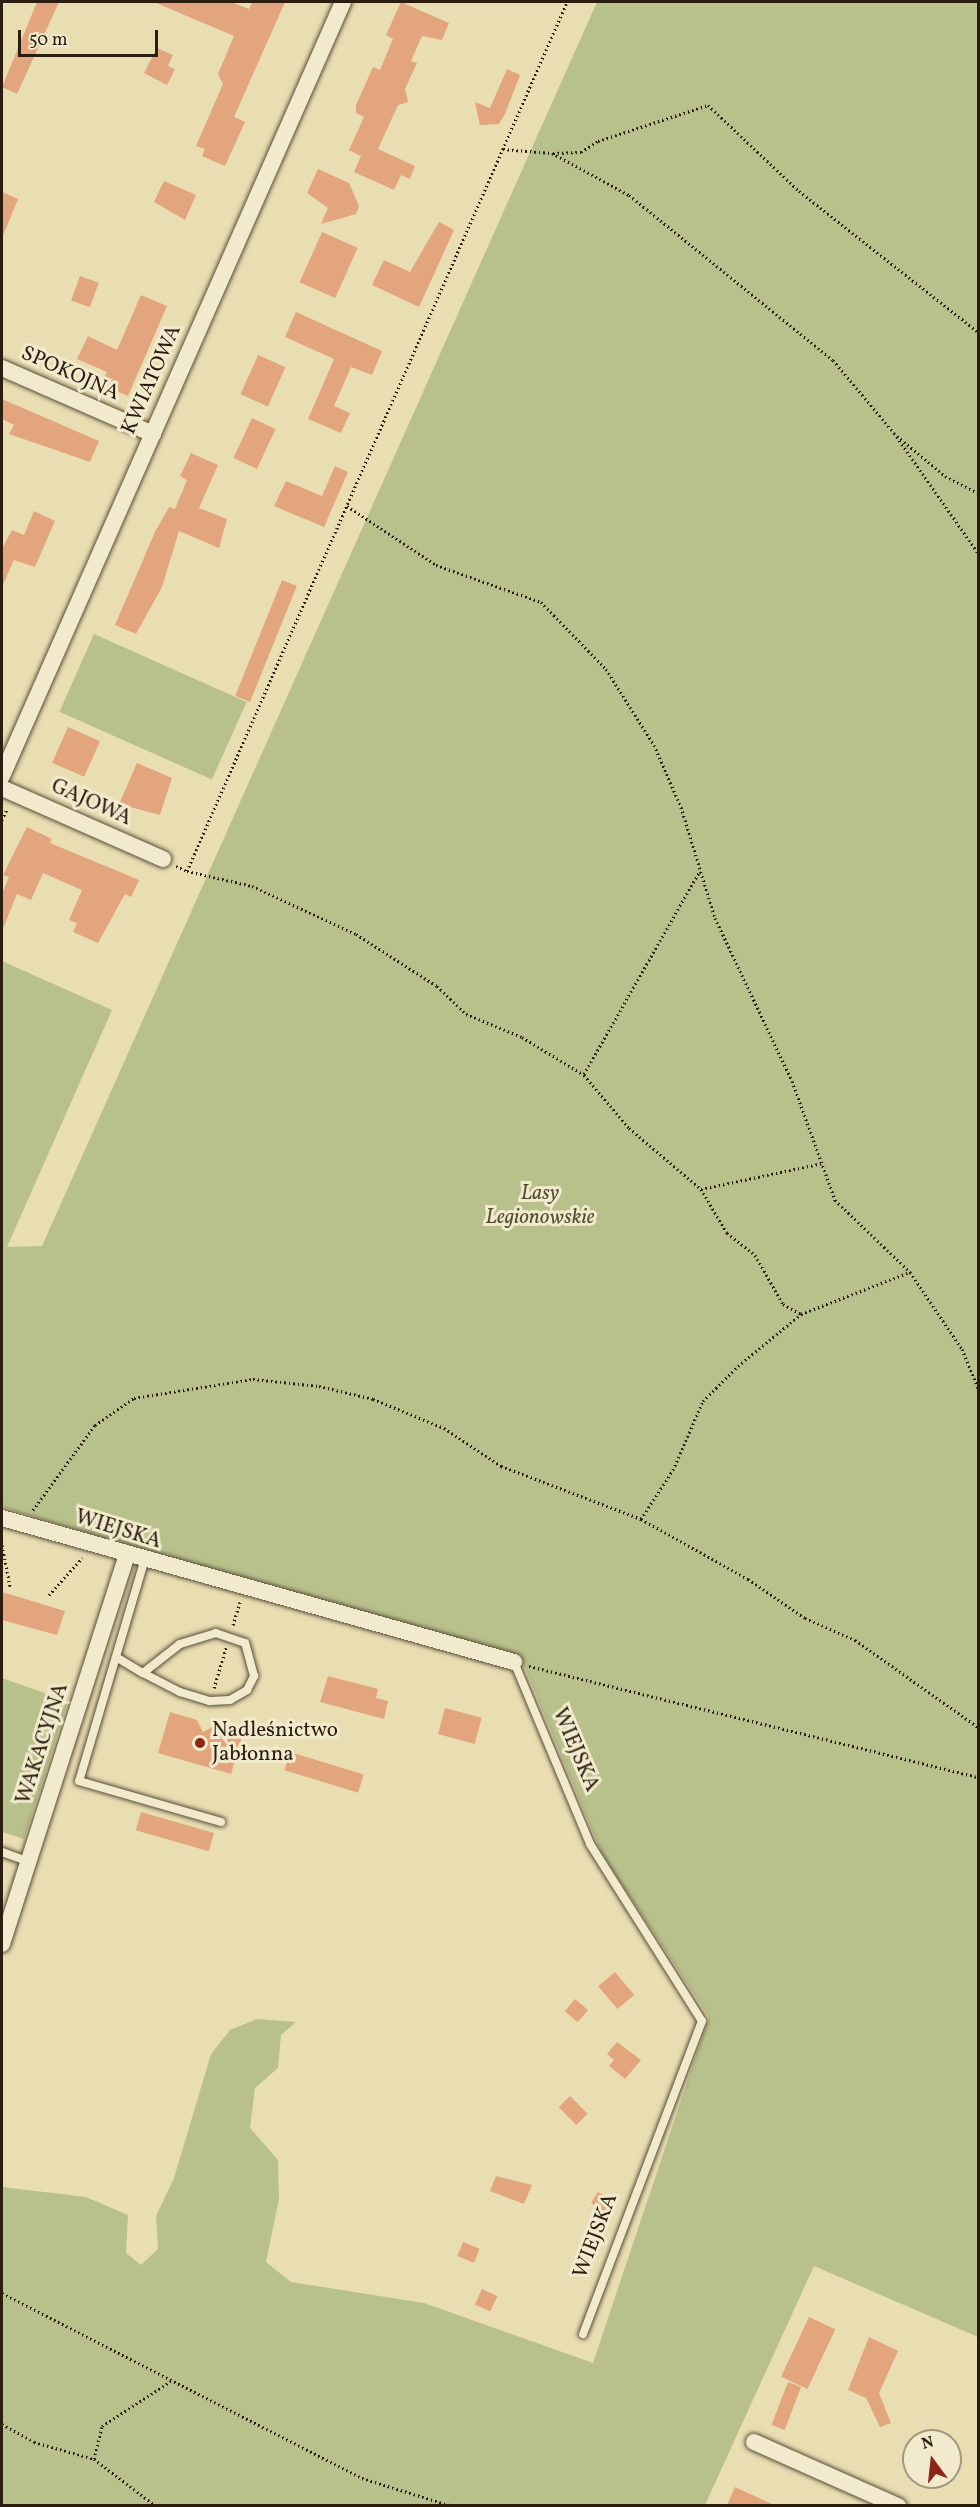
<!DOCTYPE html>
<meta charset="utf-8">
<style>
body{margin:0}
#map{position:relative;width:980px;height:2507px;overflow:hidden;background:#e9deb2;font-family:Vollkorn,serif}
div>[style]{position:absolute}
[style*='--x']{left:calc(var(--x)*1px);top:calc(var(--y)*1px);width:calc(var(--w)*1px);rotate:calc(var(--a)*1deg)}
.green>*{inset:0;background:#b8c18b;transform-origin:0 0}
.building>*{inset:0;background:#e2a57d;transform-origin:0 0}
.path>*{height:3px;margin-top:-1.5px;transform-origin:0;background:repeating-linear-gradient(90deg,#2b1e11 0 1.5px,transparent 0 4.5px)}
.roads{filter:drop-shadow(0 0 2px #5a4e39) drop-shadow(0 0 2px #5a4e39)}
.service>*{height:8px;margin:-4px;padding:0 4px;transform-origin:4px;border-radius:4px;background:#f1eacd}
.minor>*{height:16px;margin:-8px;padding:0 8px;transform-origin:8px;border-radius:8px;background:#f1eacd}
.dots>*{width:16px;height:16px;translate:-50% -50%;box-sizing:border-box;border:3px solid #f1eacd;border-radius:50%}
span{translate:-50% -50%;white-space:nowrap;text-align:center;line-height:1.15;-webkit-text-stroke:6px #f1eacd;paint-order:stroke}
.street-label{font-size:21px;color:#2b1e11}
.park-label{font-size:21px;color:#554f36;font-style:italic}
.poi-label{font-size:21px;color:#2b1e11}
.left{translate:0 -50%;text-align:left}
.frame{position:absolute;inset:0;border:3px solid #2b1e11;pointer-events:none}
.north{position:absolute;left:902px;top:2429px;width:60px;height:60px;box-sizing:border-box;background:#f1eacd;border:2px solid #a29882;border-radius:50%;rotate:345deg;font-size:16px;font-weight:700;line-height:24px;text-align:center;color:#2b1e11}
.north::after{content:'';display:block;margin:auto;width:21px;height:27px;background:#8f2418;clip-path:polygon(50% 0,100% 100%,50% 72%,0 100%)}
.scale{position:absolute;left:18px;top:30px;width:140px;height:27px;box-sizing:border-box;border:3px solid #2b1e11;border-top:0;padding-left:8px;font-size:18px;line-height:21px;white-space:nowrap;color:#2b1e11;-webkit-text-stroke:4px #f1eacd;paint-order:stroke}
</style>
<div id="map">
<div class="green">
<i style="clip-path:polygon(597px 2px,978px 2px,978px 2337px,814px 2266px,705px 2505px,2px 2505px,2px 2187px,86px 2197px,128px 2215px,126px 2253px,141px 2265px,158px 2249px,156px 2216px,174px 2178px,211px 2054px,230px 2030px,257px 2019px,296px 2022px,281px 2035px,278px 2068px,255px 2088px,250px 2128px,278px 2160px,279px 2199px,266px 2262px,291px 2282px,424px 2303px,593px 2363px,709px 2017px,602px 1854px,521px 1658px,326px 1606px,2px 1507px,2px 961px,112px 1010px,7px 1247px,42px 1246px)"></i>
<i style="left:94px;top:634px;width:167px;height:85px;rotate:24deg"></i>
<i style="clip-path:polygon(2px 1678px,68px 1701px,24px 1839px,2px 1832px)"></i>
</div>
<div class="building">
<i style="clip-path:polygon(37px 2px,59px 2px,17px 94px,2px 87px)"></i>
<i style="clip-path:polygon(154px 2px,231px 2px,249px 9px,252px 2px,285px 2px,234px 117px,245px 122px,225px 166px,202px 156px,205px 149px,196px 146px,223px 84px,218px 74px,234px 36px)"></i>
<i style="clip-path:polygon(401px 2px,449px 23px,442px 40px,422px 36px,411px 61px,417px 63px,405px 89px,408px 102px,398px 105px,378px 149px,415px 166px,410px 179px,401px 175px,394px 190px,354px 172px,361px 156px,349px 150px,364px 117px,356px 113px,356px 105px,373px 67px,380px 70px,393px 39px,386px 35px)"></i>
<i style="clip-path:polygon(157px 48px,173px 55px,168px 66px,175px 69px,167px 85px,144px 73px)"></i>
<i style="clip-path:polygon(507px 69px,520px 75px,505px 114px,499px 124px,480px 125px,475px 102px,490px 108px)"></i>
<i style="clip-path:polygon(318px 169px,349px 183px,359px 206px,356px 214px,321px 224px,328px 208px,307px 193px)"></i>
<i style="clip-path:polygon(164px 181px,196px 195px,185px 220px,154px 202px)"></i>
<i style="clip-path:polygon(2px 192px,18px 199px,2px 238px)"></i>
<i style="clip-path:polygon(439px 222px,454px 230px,419px 307px,372px 285px,384px 260px,410px 272px)"></i>
<i style="left:322px;top:232px;width:39px;height:55px;rotate:24deg"></i>
<i style="left:80px;top:276px;width:20px;height:26px;rotate:20deg"></i>
<i style="clip-path:polygon(141px 295px,167px 306px,128px 396px,101px 384px,107px 372px,77px 359px,88px 336px,117px 350px)"></i>
<i style="clip-path:polygon(296px 312px,382px 351px,372px 375px,351px 367px,334px 406px,350px 413px,341px 433px,308px 419px,334px 359px,285px 337px)"></i>
<i style="left:258px;top:355px;width:30px;height:43px;rotate:24deg"></i>
<i style="clip-path:polygon(2px 399px,99px 441px,90px 462px,9px 434px,14px 425px,2px 419px)"></i>
<i style="left:252px;top:418px;width:26px;height:44px;rotate:25deg"></i>
<i style="clip-path:polygon(191px 453px,218px 465px,199px 508px,227px 519px,219px 548px,179px 531px,162px 587px,136px 634px,115px 625px,155px 532px,169px 507px,175px 509px,187px 480px,180px 476px)"></i>
<i style="clip-path:polygon(335px 466px,348px 472px,324px 527px,274px 506px,286px 481px,322px 496px)"></i>
<i style="clip-path:polygon(34px 511px,55px 521px,35px 567px,14px 560px,2px 587px,2px 549px,12px 530px,24px 535px)"></i>
<i style="left:282px;top:580px;width:16px;height:125px;rotate:22deg"></i>
<i style="left:68px;top:727px;width:35px;height:39px;rotate:24deg"></i>
<i style="clip-path:polygon(137px 763px,172px 778px,160px 815px,119px 804px)"></i>
<i style="clip-path:polygon(27px 827px,52px 839px,50px 843px,139px 880px,131px 897px,125px 894px,98px 943px,73px 932px,77px 923px,69px 920px,82px 890px,43px 873px,31px 900px,17px 894px,2px 931px,2px 894px,9px 877px,3px 875px)"></i>
<i style="clip-path:polygon(2px 1592px,65px 1611px,57px 1635px,2px 1620px)"></i>
<i style="clip-path:polygon(328px 1676px,378px 1689px,376px 1698px,388px 1701px,384px 1719px,320px 1702px)"></i>
<i style="left:445px;top:1708px;width:38px;height:27px;rotate:15deg"></i>
<i style="clip-path:polygon(170px 1712px,197px 1720px,203px 1732px,216px 1725px,243px 1733px,231px 1774px,158px 1753px)"></i>
<i style="left:290px;top:1752px;width:77px;height:19px;rotate:17deg"></i>
<i style="left:141px;top:1812px;width:76px;height:19px;rotate:16deg"></i>
<i style="left:615px;top:1972px;width:30px;height:22px;rotate:50deg"></i>
<i style="left:575px;top:1999px;width:17px;height:16px;rotate:40deg"></i>
<i style="clip-path:polygon(617px 2042px,641px 2060px,625px 2079px,609px 2066px,614px 2060px,607px 2054px)"></i>
<i style="left:570px;top:2096px;width:25px;height:16px;rotate:45deg"></i>
<i style="clip-path:polygon(496px 2176px,532px 2185px,524px 2204px,490px 2191px)"></i>
<i style="clip-path:polygon(598px 2192px,611px 2199px,604px 2212px,591px 2203px)"></i>
<i style="left:463px;top:2242px;width:18px;height:15px;rotate:22deg"></i>
<i style="left:482px;top:2289px;width:17px;height:17px;rotate:25deg"></i>
<i style="left:809px;top:2317px;width:29px;height:66px;rotate:25deg"></i>
<i style="clip-path:polygon(869px 2337px,898px 2351px,879px 2393px,891px 2423px,880px 2427px,866px 2398px,848px 2390px)"></i>
<i style="left:788px;top:2382px;width:14px;height:46px;rotate:21deg"></i>
<i style="clip-path:polygon(735px 2487px,774px 2505px,727px 2505px)"></i>
</div>
<div class="path">
<i style="--x:503;--y:149;--w:49;--a:4.7"></i>
<i style="--x:552;--y:153;--w:88;--a:28.6"></i>
<i style="--x:629;--y:195;--w:262;--a:39"></i>
<i style="--x:833;--y:360;--w:95;--a:50.1"></i>
<i style="--x:894;--y:433;--w:146;--a:55"></i>
<i style="--x:553;--y:153;--w:28;--a:-2"></i>
<i style="--x:581;--y:152;--w:20;--a:-33"></i>
<i style="--x:598;--y:141;--w:116;--a:-18.1"></i>
<i style="--x:708;--y:105;--w:125;--a:43.4"></i>
<i style="--x:799;--y:191;--w:228;--a:38.2"></i>
<i style="--x:897;--y:436;--w:62;--a:39.8"></i>
<i style="--x:945;--y:476;--w:37;--a:27"></i>
<i style="--x:347;--y:506;--w:107;--a:33.5"></i>
<i style="--x:436;--y:565;--w:111;--a:19.4"></i>
<i style="--x:541;--y:602;--w:93;--a:45.9"></i>
<i style="--x:606;--y:669;--w:90;--a:57.7"></i>
<i style="--x:654;--y:745;--w:68;--a:66.5"></i>
<i style="--x:681;--y:807;--w:116;--a:73"></i>
<i style="--x:715;--y:918;--w:180;--a:64.7"></i>
<i style="--x:792;--y:1081;--w:127;--a:70.1"></i>
<i style="--x:835;--y:1200;--w:104;--a:43.8"></i>
<i style="--x:910;--y:1272;--w:93;--a:56"></i>
<i style="--x:962;--y:1349;--w:42;--a:67.7"></i>
<i style="--x:2;--y:820;--w:12;--a:-66"></i>
<i style="--x:176;--y:866;--w:12;--a:24"></i>
<i style="--x:187;--y:871;--w:948;--a:-66.38"></i>
<i style="--x:187;--y:871;--w:67;--a:13"></i>
<i style="--x:252;--y:886;--w:115;--a:24.8"></i>
<i style="--x:356;--y:934;--w:96;--a:32.7"></i>
<i style="--x:437;--y:986;--w:40;--a:44"></i>
<i style="--x:466;--y:1014;--w:61;--a:22.3"></i>
<i style="--x:522;--y:1037;--w:73;--a:31.5"></i>
<i style="--x:584;--y:1075;--w:70;--a:49.7"></i>
<i style="--x:629;--y:1128;--w:94;--a:40.3"></i>
<i style="--x:701;--y:1189;--w:51;--a:59.4"></i>
<i style="--x:727;--y:1233;--w:36;--a:38"></i>
<i style="--x:755;--y:1255;--w:56;--a:60.3"></i>
<i style="--x:783;--y:1304;--w:21;--a:29"></i>
<i style="--x:584;--y:1074;--w:234;--a:-60.3"></i>
<i style="--x:701;--y:1189;--w:125;--a:-12"></i>
<i style="--x:33;--y:1510;--w:105;--a:-53.9"></i>
<i style="--x:95;--y:1425;--w:47;--a:-34.7"></i>
<i style="--x:134;--y:1398;--w:121;--a:-9.1"></i>
<i style="--x:253;--y:1379;--w:66;--a:6.1"></i>
<i style="--x:319;--y:1386;--w:56;--a:13.5"></i>
<i style="--x:373;--y:1399;--w:77;--a:22.2"></i>
<i style="--x:444;--y:1428;--w:69;--a:33.7"></i>
<i style="--x:501;--y:1466;--w:150;--a:20.7"></i>
<i style="--x:641;--y:1519;--w:123;--a:29.3"></i>
<i style="--x:748;--y:1579;--w:69;--a:34.4"></i>
<i style="--x:805;--y:1618;--w:55;--a:23.7"></i>
<i style="--x:855;--y:1640;--w:151;--a:35.3"></i>
<i style="--x:641;--y:1519;--w:59;--a:-56.9"></i>
<i style="--x:673;--y:1470;--w:75;--a:-66.5"></i>
<i style="--x:703;--y:1401;--w:49;--a:-45"></i>
<i style="--x:738;--y:1366;--w:82;--a:-39.5"></i>
<i style="--x:801;--y:1314;--w:117;--a:-21.1"></i>
<i style="--x:2;--y:1545;--w:42;--a:79"></i>
<i style="--x:49;--y:1595;--w:50;--a:-48.3"></i>
<i style="--x:233;--y:1625;--w:24;--a:-73"></i>
<i style="--x:529;--y:1666;--w:463;--a:13.9"></i>
<i style="--x:214;--y:1688;--w:42;--a:-73.3"></i>
<i style="--x:2;--y:2293;--w:405;--a:27.2"></i>
<i style="--x:362;--y:2478;--w:94;--a:17.3"></i>
<i style="--x:2;--y:2424;--w:37;--a:29"></i>
<i style="--x:34;--y:2442;--w:62;--a:15.8"></i>
<i style="--x:94;--y:2459;--w:78;--a:37.2"></i>
<i style="--x:94;--y:2459;--w:34;--a:-76"></i>
<i style="--x:102;--y:2426;--w:82;--a:-33.1"></i>
</div>
<div class="roads">
<div class="service">
<i style="--x:144;--y:1562;--w:228;--a:106.5"></i>
<i style="--x:79;--y:1781;--w:148;--a:16.1"></i>
<i style="--x:116;--y:1657;--w:31;--a:31"></i>
<i style="--x:143;--y:1673;--w:42;--a:27.2"></i>
<i style="--x:180;--y:1692;--w:31;--a:17"></i>
<i style="--x:210;--y:1701;--w:20;--a:-3"></i>
<i style="--x:230;--y:1700;--w:20;--a:-30"></i>
<i style="--x:247;--y:1690;--w:16;--a:-63"></i>
<i style="--x:254;--y:1676;--w:34;--a:-105"></i>
<i style="--x:245;--y:1643;--w:31;--a:-161"></i>
<i style="--x:216;--y:1633;--w:38;--a:163"></i>
<i style="--x:180;--y:1644;--w:47;--a:141.9"></i>
<i style="--x:514;--y:1662;--w:197;--a:67.3"></i>
<i style="--x:590;--y:1844;--w:209;--a:57.7"></i>
<i style="--x:702;--y:2021;--w:335;--a:110.8"></i>
<i style="--x:2;--y:1852;--w:29;--a:20"></i>
</div>
<div class="minor">
<i style="--x:2;--y:368;--w:165;--a:23.6"></i>
<i style="--x:2;--y:776;--w:846;--a:-66.22"></i>
<i style="--x:2;--y:788;--w:176;--a:23.8"></i>
<i style="--x:2;--y:1518;--w:532;--a:15.71"></i>
<i style="--x:2;--y:1944;--w:406;--a:-72.2"></i>
<i style="--x:754;--y:2442;--w:158;--a:24"></i>
</div>
</div>
<div class="dots">
<i style="left:200px;top:1743px;background:#8f2418"></i>
</div>
<div class="street-label">
<span style="left:70px;top:374px;rotate:24deg">SPOKOJNA</span>
<span style="left:152px;top:380px;rotate:-66deg">KWIATOWA</span>
<span style="left:91px;top:803px;rotate:24deg">GAJOWA</span>
<span style="left:118px;top:1530px;rotate:17deg">WIEJSKA</span>
<span style="left:43px;top:1744px;rotate:-72deg">WAKACYJNA</span>
<span style="left:575px;top:1750px;rotate:67deg">WIEJSKA</span>
<span style="left:596px;top:2236px;rotate:-69deg">WIEJSKA</span>
</div>
<div class="park-label">
<span style="left:540px;top:1206px">Lasy<br>Legionowskie</span>
</div>
<div class="poi-label">
<span class="left" style="left:212px;top:1743px">Nadleśnictwo<br>Jabłonna</span>
</div>
<div class="frame"></div>
<div class="north">N</div>
<div class="scale">50 m</div>
</div>
